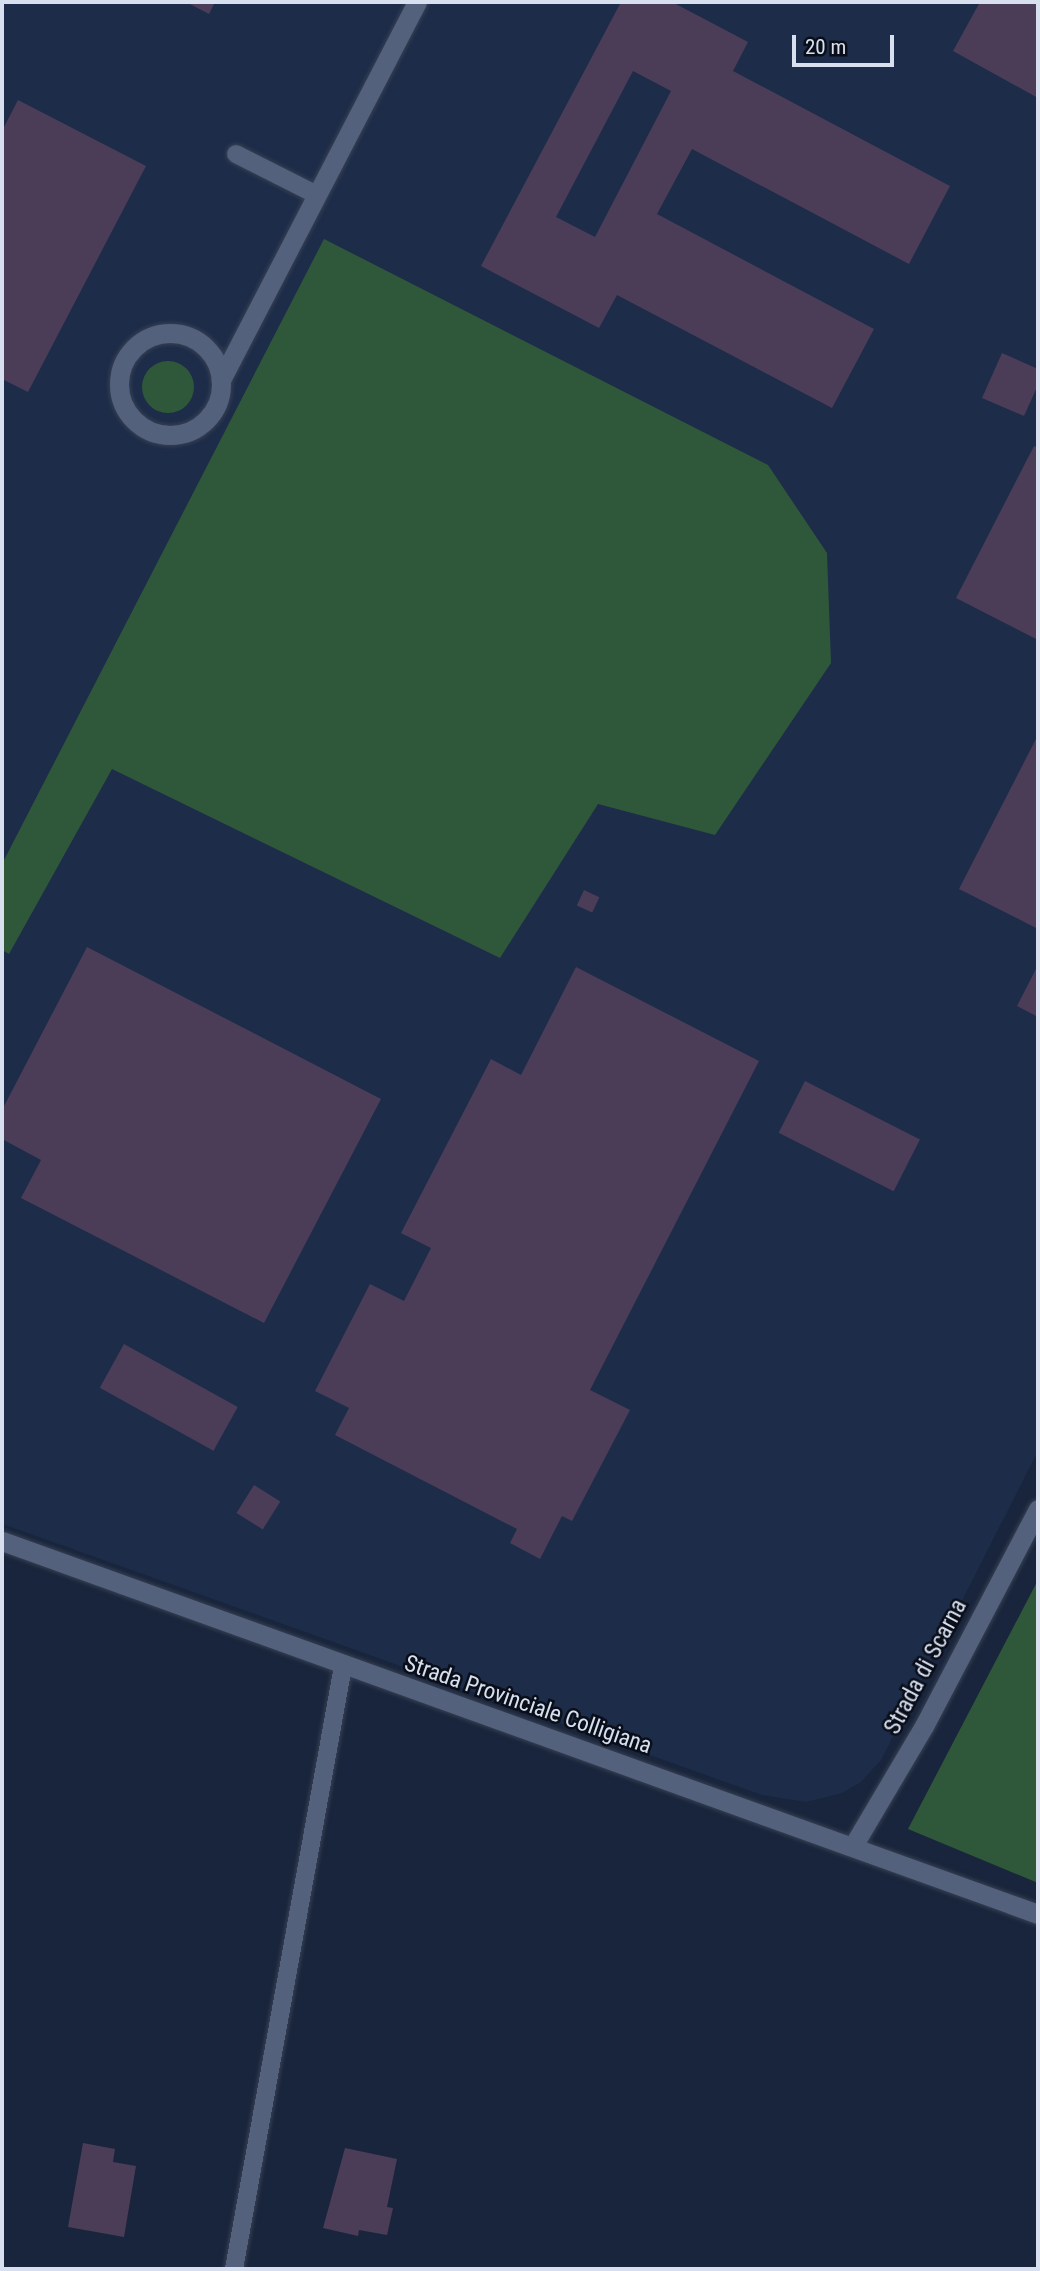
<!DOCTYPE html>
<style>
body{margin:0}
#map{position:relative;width:1040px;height:2271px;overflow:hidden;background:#19253c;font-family:"Roboto Condensed",sans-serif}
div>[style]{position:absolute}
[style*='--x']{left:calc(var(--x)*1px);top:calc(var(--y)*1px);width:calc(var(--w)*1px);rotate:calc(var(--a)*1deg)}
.built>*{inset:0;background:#1d2c49}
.green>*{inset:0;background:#2f583b}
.round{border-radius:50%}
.building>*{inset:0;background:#4b3d57;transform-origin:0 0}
.roads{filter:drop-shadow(0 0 2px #374053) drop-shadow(0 0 2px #374053)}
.service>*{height:18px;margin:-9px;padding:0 9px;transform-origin:9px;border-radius:9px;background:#53617d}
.minor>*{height:19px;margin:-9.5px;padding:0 9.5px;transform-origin:9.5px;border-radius:9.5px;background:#53617d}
.minor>.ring{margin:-9.5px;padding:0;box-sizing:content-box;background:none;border:19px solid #53617d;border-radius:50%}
.secondary>*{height:19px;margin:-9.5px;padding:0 9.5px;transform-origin:9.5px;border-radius:9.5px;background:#53617d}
span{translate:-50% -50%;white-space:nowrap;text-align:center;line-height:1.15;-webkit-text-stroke:5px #090e19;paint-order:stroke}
.street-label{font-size:23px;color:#d8e0f0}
.frame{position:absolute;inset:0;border:4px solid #d8e0f0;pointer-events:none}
.scale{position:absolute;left:792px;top:35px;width:102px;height:32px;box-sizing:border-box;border:4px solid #d8e0f0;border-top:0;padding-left:9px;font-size:21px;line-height:24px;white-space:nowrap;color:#d8e0f0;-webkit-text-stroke:5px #090e19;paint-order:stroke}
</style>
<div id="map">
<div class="built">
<i style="clip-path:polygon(2px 2px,1038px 2px,1038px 1451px,881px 1760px,861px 1782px,842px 1793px,806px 1802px,762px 1795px,2px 1524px)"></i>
</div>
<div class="green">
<i style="clip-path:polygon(324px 239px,768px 465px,827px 553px,831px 663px,715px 835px,598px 804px,500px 958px,112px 769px,9px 954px,2px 950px,2px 864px)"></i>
<i class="round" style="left:142px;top:361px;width:52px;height:52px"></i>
<i style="clip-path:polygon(1038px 1580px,1038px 1883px,908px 1829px)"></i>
</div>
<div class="building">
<i style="clip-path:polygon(186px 2px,215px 2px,209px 14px)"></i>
<i style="clip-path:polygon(evenodd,621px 2px,672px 2px,748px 42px,733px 71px,950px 186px,909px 264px,692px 149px,657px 214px,874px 329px,832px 408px,617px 295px,599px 328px,481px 266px,621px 2px,633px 71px,671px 91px,595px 237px,556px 217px,633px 71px)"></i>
<i style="clip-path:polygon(980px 2px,1038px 2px,1038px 98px,953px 51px)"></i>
<i style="clip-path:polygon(18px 100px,146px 166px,28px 392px,2px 379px,2px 131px)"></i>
<i style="clip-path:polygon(1002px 353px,1038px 369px,1038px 385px,1024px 416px,982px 398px)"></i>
<i style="clip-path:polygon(1034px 446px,1038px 448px,1038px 640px,956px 598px)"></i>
<i style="clip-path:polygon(1038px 735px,1038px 929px,959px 889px)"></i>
<i style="left:584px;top:890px;width:17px;height:17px;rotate:25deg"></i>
<i style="clip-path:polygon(87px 947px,381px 1099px,264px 1323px,21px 1198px,41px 1160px,2px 1139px,2px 1110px)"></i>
<i style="clip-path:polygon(1038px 965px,1038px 1017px,1017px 1006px)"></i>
<i style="clip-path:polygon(576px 967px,759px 1061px,590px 1390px,630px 1410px,572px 1521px,562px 1516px,540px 1559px,510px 1543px,517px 1529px,335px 1435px,349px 1408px,315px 1391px,370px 1284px,404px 1301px,431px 1248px,401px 1233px,491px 1059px,521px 1075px)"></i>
<i style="left:805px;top:1081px;width:129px;height:58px;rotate:27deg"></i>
<i style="left:124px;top:1344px;width:130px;height:50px;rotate:29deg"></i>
<i style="left:254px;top:1485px;width:31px;height:33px;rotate:32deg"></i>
<i style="clip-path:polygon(83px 2143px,115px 2149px,113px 2162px,136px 2166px,124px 2237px,68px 2227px)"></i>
<i style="clip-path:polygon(345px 2148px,397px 2159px,387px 2207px,393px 2208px,387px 2235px,359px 2230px,358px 2236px,323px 2228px)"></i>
</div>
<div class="roads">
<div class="service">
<i style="--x:236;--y:154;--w:89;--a:26.9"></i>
<i style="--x:234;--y:2269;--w:613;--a:-79.75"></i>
</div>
<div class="minor">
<i class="ring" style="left:119px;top:333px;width:83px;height:83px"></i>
<i style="--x:221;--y:380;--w:426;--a:-62.6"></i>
<i style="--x:853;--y:1846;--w:139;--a:-59.4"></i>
<i style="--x:924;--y:1726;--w:245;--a:-62.3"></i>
</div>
<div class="secondary">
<i style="--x:2;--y:1541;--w:1101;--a:19.8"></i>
</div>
</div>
<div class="street-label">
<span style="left:926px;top:1667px;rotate:-62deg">Strada di Scarna</span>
<span style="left:528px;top:1705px;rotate:19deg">Strada Provinciale Colligiana</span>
</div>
<div class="frame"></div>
<div class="scale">20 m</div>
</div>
